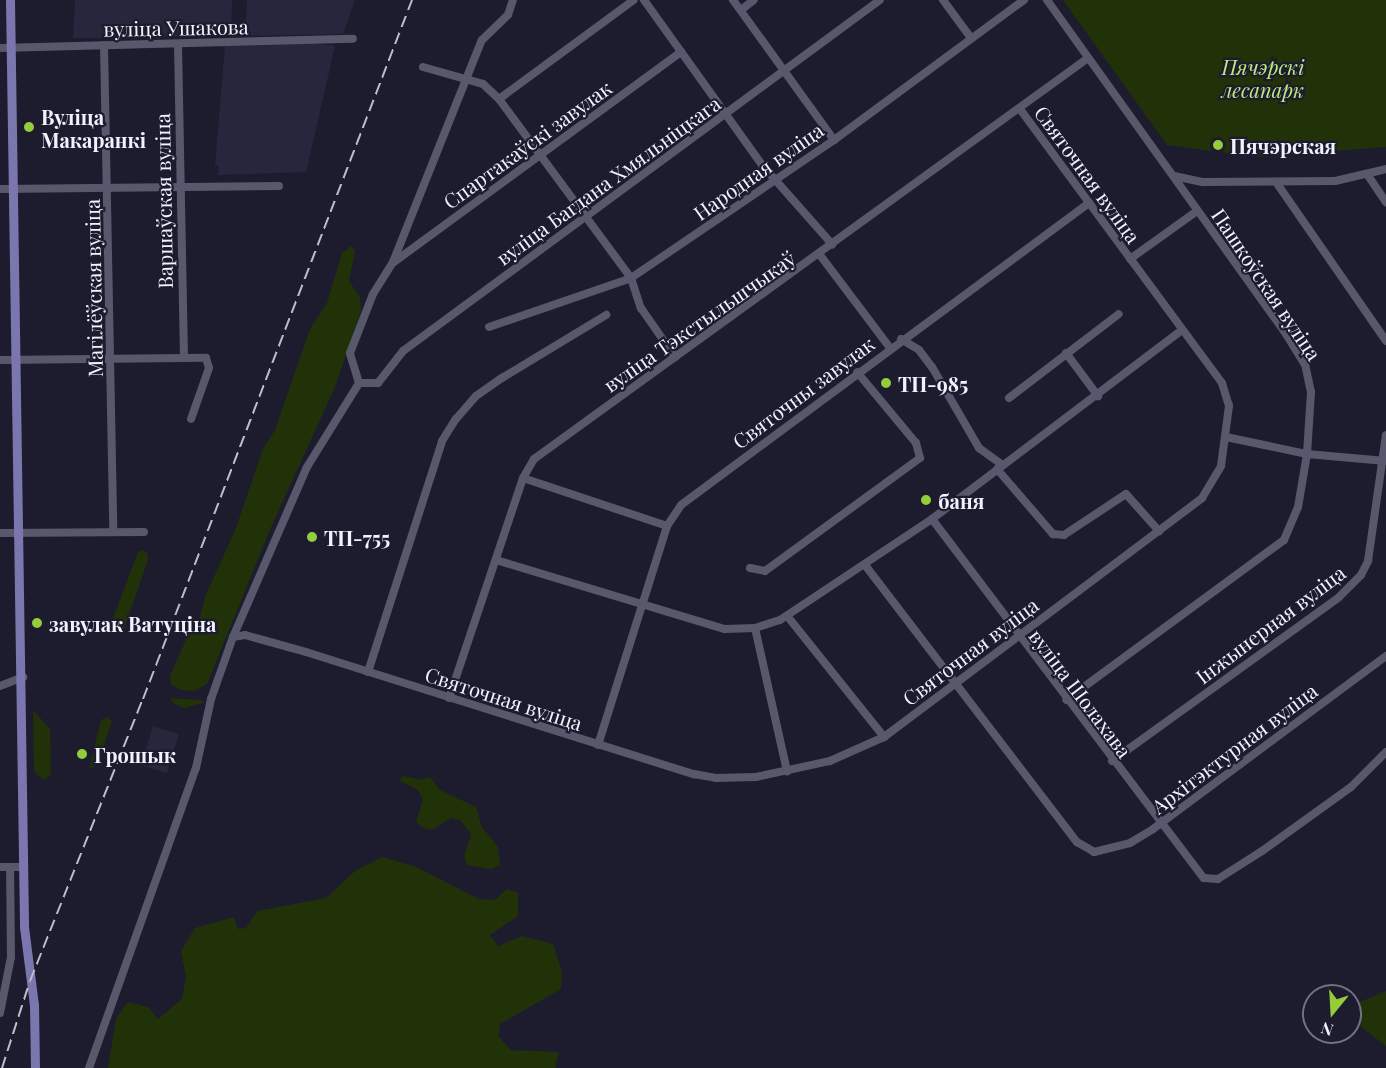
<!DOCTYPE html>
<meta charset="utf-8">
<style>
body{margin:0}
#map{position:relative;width:1386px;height:1068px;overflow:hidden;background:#1d1c2e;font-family:"Playfair Display",serif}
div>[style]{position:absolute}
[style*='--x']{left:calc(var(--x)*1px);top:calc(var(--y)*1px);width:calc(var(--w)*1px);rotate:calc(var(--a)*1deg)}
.built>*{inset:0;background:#27263d;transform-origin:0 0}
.green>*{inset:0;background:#213108}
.minor>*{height:8px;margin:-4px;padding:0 4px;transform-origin:4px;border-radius:4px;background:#58586d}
.major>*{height:9px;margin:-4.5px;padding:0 4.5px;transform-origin:4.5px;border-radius:4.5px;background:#7a77ae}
.rail>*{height:2px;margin-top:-1px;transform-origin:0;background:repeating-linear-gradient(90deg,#bdbdcb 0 12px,transparent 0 18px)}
.dots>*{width:16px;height:16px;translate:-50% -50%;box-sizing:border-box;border:3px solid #1d1c2e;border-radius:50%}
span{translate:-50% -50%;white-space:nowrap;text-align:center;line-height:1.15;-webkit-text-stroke:4.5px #1d1c2e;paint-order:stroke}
.street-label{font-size:20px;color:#f2f2ff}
.park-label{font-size:20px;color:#bceb81;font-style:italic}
.poi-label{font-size:20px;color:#f2f2ff;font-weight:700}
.left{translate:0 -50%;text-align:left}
.north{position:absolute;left:1302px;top:984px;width:60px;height:60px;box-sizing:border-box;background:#1d1c2e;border:2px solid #727282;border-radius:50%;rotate:198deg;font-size:16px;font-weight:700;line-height:24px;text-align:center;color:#f2f2ff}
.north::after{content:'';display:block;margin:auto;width:21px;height:27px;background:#94cc3c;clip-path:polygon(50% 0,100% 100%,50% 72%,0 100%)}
</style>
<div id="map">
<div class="built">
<i style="clip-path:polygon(75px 0,232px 0,231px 36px,157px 37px,156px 33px,130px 32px,130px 38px,73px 38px)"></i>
<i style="clip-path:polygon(247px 0,355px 0,343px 34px,245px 36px)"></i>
<i style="clip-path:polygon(311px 43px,335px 46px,306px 172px,218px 175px,219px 166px,215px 165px,225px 46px)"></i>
<i style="left:153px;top:726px;width:27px;height:41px;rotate:17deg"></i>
</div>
<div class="green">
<i style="clip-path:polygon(1063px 0,1386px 0,1386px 147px,1259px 157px,1167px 145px)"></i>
<i style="clip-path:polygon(351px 246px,355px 251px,349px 281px,360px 297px,361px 311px,335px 387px,272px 525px,207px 684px,194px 691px,181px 690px,171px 684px,170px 676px,189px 633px,198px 624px,205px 597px,236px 528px,263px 449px,275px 430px,310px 329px,327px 303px,342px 253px)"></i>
<i style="clip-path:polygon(142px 550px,147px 553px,148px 560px,124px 629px,119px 632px,114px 629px,113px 618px,138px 552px)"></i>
<i style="clip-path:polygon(170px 698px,200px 700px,205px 702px,185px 708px,174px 704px)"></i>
<i style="clip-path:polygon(33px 710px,50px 729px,51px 775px,43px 780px,34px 771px)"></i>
<i style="clip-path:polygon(107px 717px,112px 721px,98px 764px,89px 769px,101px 720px)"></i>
<i style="clip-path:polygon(402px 776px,421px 780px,430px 777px,440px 790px,476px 807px,482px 827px,498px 847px,500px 865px,492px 869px,467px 865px,464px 856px,471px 834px,461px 821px,451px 818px,432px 830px,423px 828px,416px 822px,423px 799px,418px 790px,400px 781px)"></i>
<i style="clip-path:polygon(382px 857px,414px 866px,479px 899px,495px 900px,507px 889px,518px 893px,518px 916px,490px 935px,498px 946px,522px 936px,553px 944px,562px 972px,561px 989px,500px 1024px,498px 1036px,511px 1050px,559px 1052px,555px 1068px,108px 1068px,116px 1018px,128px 1002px,148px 1007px,158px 1019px,182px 999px,186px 977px,181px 951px,195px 928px,234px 917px,238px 929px,246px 928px,257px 911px,326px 898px,355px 871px)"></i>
<i style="clip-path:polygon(1386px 991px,1386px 1046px,1350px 1018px,1350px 1006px)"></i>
</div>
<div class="minor">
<i style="--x:644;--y:0;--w:203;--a:54.4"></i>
<i style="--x:762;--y:165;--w:106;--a:48.5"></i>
<i style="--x:733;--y:0;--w:173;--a:54.2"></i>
<i style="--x:943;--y:0;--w:47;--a:53.6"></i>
<i style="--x:1047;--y:0;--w:407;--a:54.4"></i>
<i style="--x:1284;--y:331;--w:39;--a:58"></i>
<i style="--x:1305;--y:364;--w:29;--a:78"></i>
<i style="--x:1311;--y:392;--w:62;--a:93.7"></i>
<i style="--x:1307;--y:454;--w:54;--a:99.6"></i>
<i style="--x:1298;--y:507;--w:36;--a:113"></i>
<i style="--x:1284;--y:540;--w:270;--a:143.7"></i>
<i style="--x:741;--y:10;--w:16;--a:-38"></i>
<i style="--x:104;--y:45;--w:486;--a:88.9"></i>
<i style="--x:178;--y:45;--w:312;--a:88.9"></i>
<i style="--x:0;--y:48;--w:353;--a:-1.5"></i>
<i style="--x:423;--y:67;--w:62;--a:15.8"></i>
<i style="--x:483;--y:84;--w:22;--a:43"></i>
<i style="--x:499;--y:99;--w:222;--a:53.6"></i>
<i style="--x:631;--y:278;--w:32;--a:72"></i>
<i style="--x:641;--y:308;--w:60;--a:55.2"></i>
<i style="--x:499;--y:99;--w:167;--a:-36.3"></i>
<i style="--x:1367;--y:174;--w:34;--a:56"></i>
<i style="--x:1174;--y:176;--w:30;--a:12"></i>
<i style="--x:1203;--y:182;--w:132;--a:-0.4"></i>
<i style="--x:1335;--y:181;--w:52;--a:-13.2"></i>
<i style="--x:1276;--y:182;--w:193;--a:55.3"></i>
<i style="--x:0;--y:189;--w:279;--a:-0.6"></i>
<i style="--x:820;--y:255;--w:116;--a:53"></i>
<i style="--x:1130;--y:259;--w:82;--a:-35.6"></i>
<i style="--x:394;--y:262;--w:356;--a:-36.2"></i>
<i style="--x:489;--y:327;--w:150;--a:-19"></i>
<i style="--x:631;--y:278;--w:245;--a:-34.2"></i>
<i style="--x:834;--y:140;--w:236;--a:-36.4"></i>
<i style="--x:901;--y:339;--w:21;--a:31"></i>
<i style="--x:919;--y:350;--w:21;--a:53"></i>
<i style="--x:932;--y:367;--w:94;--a:59.9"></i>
<i style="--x:979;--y:448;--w:29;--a:36"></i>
<i style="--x:1066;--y:353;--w:54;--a:53.3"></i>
<i style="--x:0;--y:360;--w:206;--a:-0.6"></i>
<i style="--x:206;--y:358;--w:10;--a:73"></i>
<i style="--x:209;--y:368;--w:54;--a:109.4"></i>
<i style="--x:359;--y:383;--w:19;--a:0"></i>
<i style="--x:378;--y:383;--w:41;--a:-52"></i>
<i style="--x:403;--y:351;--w:592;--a:-36.35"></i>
<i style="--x:1009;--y:398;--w:138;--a:-37.4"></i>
<i style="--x:1226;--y:437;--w:83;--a:11.9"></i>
<i style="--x:1307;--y:454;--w:79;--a:5.1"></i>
<i style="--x:997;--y:469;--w:86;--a:49.3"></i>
<i style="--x:1053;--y:534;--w:11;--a:5"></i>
<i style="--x:1064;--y:535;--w:74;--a:-33.5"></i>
<i style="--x:1126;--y:494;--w:50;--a:48.3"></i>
<i style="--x:523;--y:478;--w:152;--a:18.4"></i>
<i style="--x:932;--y:519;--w:450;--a:52.9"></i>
<i style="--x:1204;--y:878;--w:14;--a:4"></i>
<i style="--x:1218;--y:879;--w:52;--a:-32.5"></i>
<i style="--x:1262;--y:851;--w:110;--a:-35.7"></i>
<i style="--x:1351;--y:787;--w:49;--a:-45"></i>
<i style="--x:0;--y:533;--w:144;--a:-0.4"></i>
<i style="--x:496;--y:560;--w:239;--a:16.8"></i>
<i style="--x:725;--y:629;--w:30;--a:-2"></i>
<i style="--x:755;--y:628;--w:26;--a:-18"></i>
<i style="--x:780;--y:620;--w:182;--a:-33.6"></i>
<i style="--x:932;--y:519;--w:313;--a:-37.1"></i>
<i style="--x:865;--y:565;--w:349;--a:52.6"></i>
<i style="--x:1077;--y:842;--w:20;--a:30"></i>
<i style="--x:1094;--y:852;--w:37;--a:-14"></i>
<i style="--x:1130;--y:843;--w:27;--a:-31"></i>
<i style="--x:1153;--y:829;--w:290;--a:-36.6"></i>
<i style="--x:750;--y:568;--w:15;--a:11"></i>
<i style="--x:765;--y:571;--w:192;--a:-36.1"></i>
<i style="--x:920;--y:458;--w:16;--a:-105"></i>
<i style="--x:916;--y:443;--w:92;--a:-129.7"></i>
<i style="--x:788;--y:617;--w:154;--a:51.3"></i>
<i style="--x:755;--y:628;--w:147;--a:77.4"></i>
<i style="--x:233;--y:637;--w:185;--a:-66.5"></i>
<i style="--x:307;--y:467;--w:99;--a:-58.2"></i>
<i style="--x:359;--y:383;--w:31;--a:-107"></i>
<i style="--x:350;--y:353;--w:63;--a:-68.7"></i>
<i style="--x:373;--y:294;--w:38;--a:-58"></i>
<i style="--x:393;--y:262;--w:239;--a:-68.2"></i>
<i style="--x:482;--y:40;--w:36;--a:-44"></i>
<i style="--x:508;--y:15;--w:16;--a:-72"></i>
<i style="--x:368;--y:672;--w:243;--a:-72.2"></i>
<i style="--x:442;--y:441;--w:26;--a:-58"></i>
<i style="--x:456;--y:419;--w:30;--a:-49"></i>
<i style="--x:476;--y:396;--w:32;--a:-35"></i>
<i style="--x:502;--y:378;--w:122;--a:-31.2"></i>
<i style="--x:0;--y:686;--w:25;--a:-21"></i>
<i style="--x:449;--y:698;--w:232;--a:-71.4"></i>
<i style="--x:523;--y:478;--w:22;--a:-60"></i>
<i style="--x:534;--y:459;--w:684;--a:-35.9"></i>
<i style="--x:598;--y:745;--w:230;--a:-72.5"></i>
<i style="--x:667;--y:526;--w:25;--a:-56"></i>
<i style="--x:681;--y:505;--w:508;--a:-36.51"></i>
<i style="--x:1112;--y:761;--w:280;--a:-35.8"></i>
<i style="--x:1339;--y:597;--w:31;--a:-45"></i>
<i style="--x:1361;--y:575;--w:16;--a:-63"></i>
<i style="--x:1368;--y:561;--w:127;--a:-81.9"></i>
<i style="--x:0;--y:867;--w:23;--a:0"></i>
<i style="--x:0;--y:1013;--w:57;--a:-78.9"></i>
<i style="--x:11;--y:957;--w:90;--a:-90.6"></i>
<i style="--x:89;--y:1068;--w:319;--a:-70.4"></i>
<i style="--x:196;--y:768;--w:71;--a:-77.7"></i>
<i style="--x:211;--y:699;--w:66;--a:-70.5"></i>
<i style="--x:233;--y:637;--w:12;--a:-9"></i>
<i style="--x:245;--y:635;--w:63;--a:15.6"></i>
<i style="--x:306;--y:652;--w:407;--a:17.5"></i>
<i style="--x:694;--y:774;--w:22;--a:10"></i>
<i style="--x:716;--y:778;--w:40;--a:-1.4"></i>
<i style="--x:756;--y:777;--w:76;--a:-12.2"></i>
<i style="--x:830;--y:761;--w:59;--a:-24"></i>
<i style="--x:884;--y:737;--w:398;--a:-36.9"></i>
<i style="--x:1202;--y:498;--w:37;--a:-59"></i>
<i style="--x:1221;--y:466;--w:61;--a:-82.4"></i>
<i style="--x:1229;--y:406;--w:24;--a:-107"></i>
<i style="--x:1222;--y:383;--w:340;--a:-126.4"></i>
</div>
<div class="major">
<i style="--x:10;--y:0;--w:927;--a:89.13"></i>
<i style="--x:24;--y:927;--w:79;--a:82.7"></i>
<i style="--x:34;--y:1005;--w:63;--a:89.1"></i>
</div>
<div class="rail">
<i style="--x:2;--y:1068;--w:91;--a:-72.2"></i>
<i style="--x:30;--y:981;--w:304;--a:-68.2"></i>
<i style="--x:143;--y:699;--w:749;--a:-68.95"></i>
</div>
<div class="dots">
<i style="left:29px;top:127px;background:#94cc3c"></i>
<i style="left:1218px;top:145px;background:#94cc3c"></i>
<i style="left:886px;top:383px;background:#94cc3c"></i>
<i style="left:926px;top:500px;background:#94cc3c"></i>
<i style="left:312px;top:537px;background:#94cc3c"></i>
<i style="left:37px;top:623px;background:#94cc3c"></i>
<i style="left:82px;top:754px;background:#94cc3c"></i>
</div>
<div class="street-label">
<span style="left:176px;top:27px;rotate:-1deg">вуліца Ушакова</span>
<span style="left:527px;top:144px;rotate:-36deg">Спартакаўскі завулак</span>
<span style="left:758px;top:171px;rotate:-35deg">Народная вуліца</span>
<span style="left:1088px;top:174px;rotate:54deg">Святочная вуліца</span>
<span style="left:608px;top:180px;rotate:-36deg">вуліца Багдана Хмяльніцкага</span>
<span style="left:163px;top:201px;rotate:-91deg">Варшаўская вуліца</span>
<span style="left:1267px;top:284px;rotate:56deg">Пашкоўская вуліца</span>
<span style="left:93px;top:288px;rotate:-91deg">Магілёўская вуліца</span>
<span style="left:699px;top:321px;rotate:-35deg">вуліца Тэкстыльшчыкаў</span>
<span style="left:803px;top:392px;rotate:-37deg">Святочны завулак</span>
<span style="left:1270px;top:624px;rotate:-37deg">Інжынерная вуліца</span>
<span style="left:970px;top:651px;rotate:-37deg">Святочная вуліца</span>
<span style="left:1081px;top:693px;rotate:53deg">вуліца Шолахава</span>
<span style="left:504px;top:698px;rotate:18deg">Святочная вуліца</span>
<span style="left:1234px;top:748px;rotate:-37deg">Архітэктурная вуліца</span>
</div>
<div class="park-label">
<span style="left:1263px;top:78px">Пячэрскі<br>лесапарк</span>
</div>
<div class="poi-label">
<span class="left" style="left:41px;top:128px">Вуліца<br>Макаранкі</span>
<span class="left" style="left:1230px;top:145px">Пячэрская</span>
<span class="left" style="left:898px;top:383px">ТП-985</span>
<span class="left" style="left:938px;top:500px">баня</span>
<span class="left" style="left:324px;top:537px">ТП-755</span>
<span class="left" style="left:49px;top:623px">завулак Ватуціна</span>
<span class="left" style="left:94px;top:754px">Грошык</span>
</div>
<div class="north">N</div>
</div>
